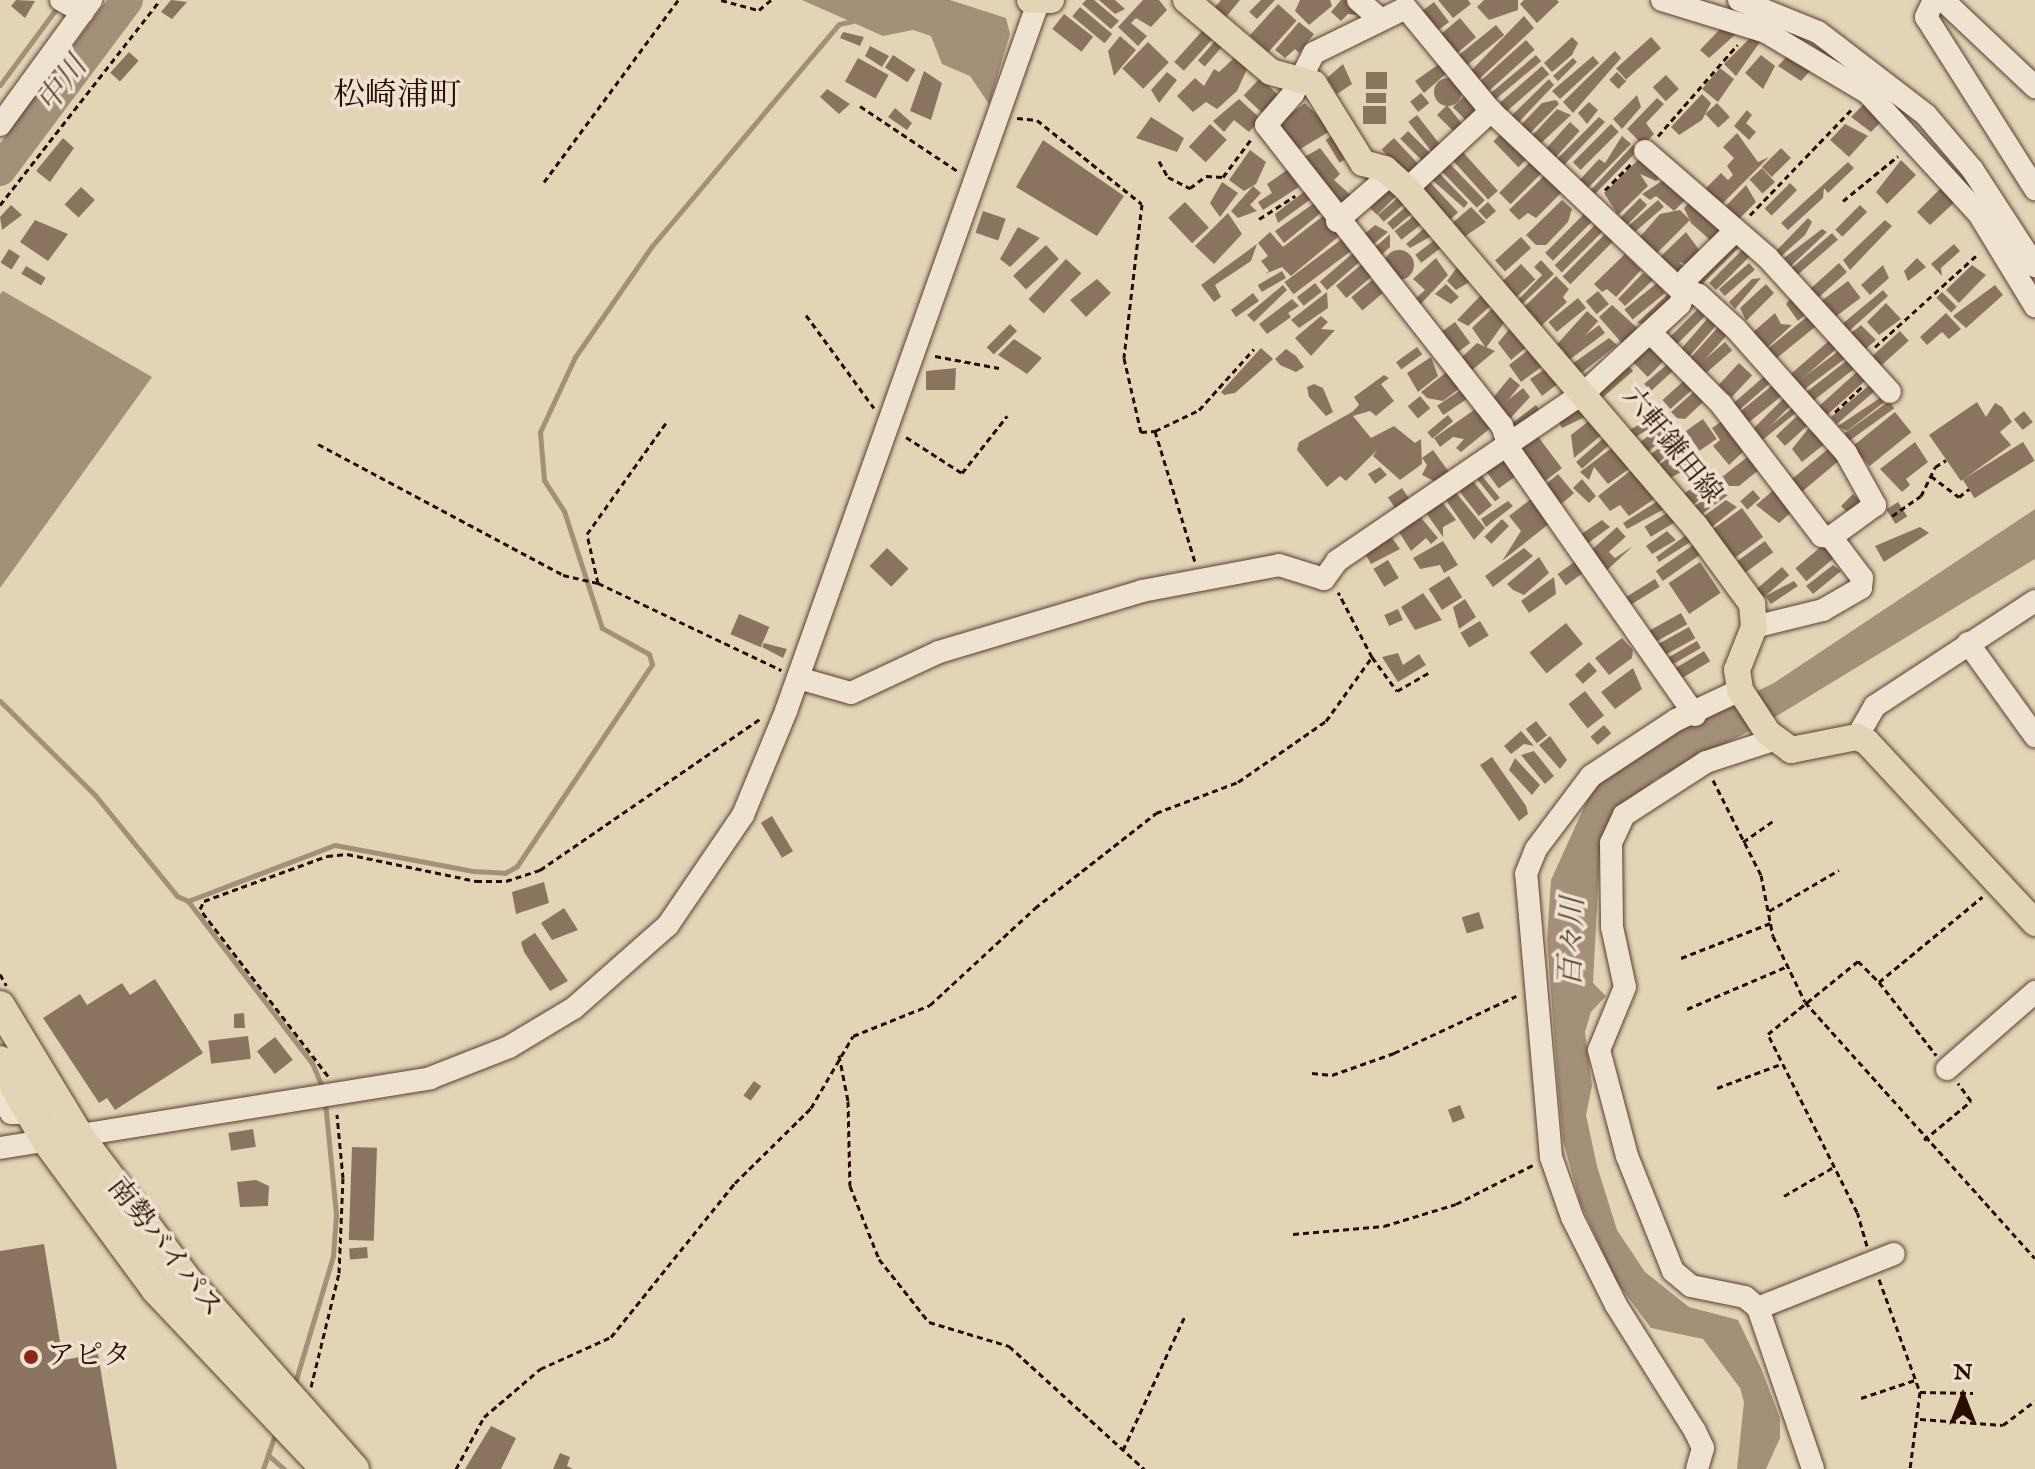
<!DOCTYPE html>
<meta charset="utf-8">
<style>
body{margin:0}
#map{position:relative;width:2035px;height:1469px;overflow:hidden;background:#e3d4b6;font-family:"IM FELL English","Noto Serif JP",serif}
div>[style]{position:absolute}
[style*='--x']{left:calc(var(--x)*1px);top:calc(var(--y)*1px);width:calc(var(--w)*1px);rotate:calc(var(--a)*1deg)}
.water>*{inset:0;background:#a49078}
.stream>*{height:5px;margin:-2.5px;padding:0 2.5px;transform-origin:2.5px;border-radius:2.5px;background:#a49078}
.river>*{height:32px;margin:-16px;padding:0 16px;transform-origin:16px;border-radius:16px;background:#a49078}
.building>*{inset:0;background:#8b745f;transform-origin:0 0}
.round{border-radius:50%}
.path>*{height:3px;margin-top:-1.5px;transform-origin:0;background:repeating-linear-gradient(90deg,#2b0c01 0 6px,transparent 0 10px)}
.roads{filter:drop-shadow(0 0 2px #593e2e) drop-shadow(0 0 2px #593e2e)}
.minor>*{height:22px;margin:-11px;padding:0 11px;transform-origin:11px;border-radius:11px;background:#ede3d0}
.major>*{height:26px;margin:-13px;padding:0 13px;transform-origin:13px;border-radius:13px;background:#e3d4b6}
.highway>*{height:30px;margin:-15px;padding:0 15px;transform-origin:15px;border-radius:15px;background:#e3d4b6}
.dots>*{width:22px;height:22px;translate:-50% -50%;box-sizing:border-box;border:4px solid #ede3d0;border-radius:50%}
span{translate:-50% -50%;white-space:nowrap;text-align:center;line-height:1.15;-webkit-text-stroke:7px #ede3d0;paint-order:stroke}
.street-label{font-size:28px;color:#2b0c01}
.poi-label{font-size:28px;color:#2b0c01}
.left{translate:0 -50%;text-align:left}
.water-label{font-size:30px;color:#614737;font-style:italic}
.quarter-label{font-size:32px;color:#2b0c01}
.north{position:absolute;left:1923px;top:1357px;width:80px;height:80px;-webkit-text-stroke:6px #ede3d0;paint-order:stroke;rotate:0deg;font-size:22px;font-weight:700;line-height:32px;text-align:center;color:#2b0c01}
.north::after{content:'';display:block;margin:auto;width:28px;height:36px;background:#2b0c01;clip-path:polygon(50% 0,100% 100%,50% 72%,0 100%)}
</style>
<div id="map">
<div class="water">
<i style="clip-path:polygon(802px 0,950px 0,1006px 18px,1010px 34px,989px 104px,970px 76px,942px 64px,931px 36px,913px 30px,883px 36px)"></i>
<i style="clip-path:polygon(3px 291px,152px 377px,0 588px,0 294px)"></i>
<i style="clip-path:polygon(2035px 509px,2035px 559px,1767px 722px,1656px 779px,1620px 808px,1600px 850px,1593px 983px,1606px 996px,1591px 1012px,1585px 1032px,1592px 1086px,1586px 1115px,1597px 1166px,1617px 1230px,1645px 1272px,1689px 1307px,1738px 1320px,1761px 1368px,1780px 1418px,1780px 1438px,1766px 1469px,1737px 1469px,1744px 1402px,1740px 1388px,1703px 1339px,1651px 1328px,1616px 1281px,1580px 1202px,1563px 1141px,1558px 1086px,1547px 939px,1551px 880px,1595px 783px,1680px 728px,1774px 683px)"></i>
</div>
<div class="stream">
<i style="--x:0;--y:85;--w:99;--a:-53.6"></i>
<i style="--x:0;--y:701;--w:134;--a:44.7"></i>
<i style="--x:95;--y:795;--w:130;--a:50.9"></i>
<i style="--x:177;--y:896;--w:12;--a:24"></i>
<i style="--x:188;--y:901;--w:204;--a:52.6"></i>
<i style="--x:312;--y:1063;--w:28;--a:67"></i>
<i style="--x:188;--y:901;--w:157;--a:-20.9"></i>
<i style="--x:335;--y:845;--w:139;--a:10.7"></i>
<i style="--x:472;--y:871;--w:33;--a:3"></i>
<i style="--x:505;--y:873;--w:14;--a:-30"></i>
<i style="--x:517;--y:866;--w:243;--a:-56.2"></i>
<i style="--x:652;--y:664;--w:10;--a:-107"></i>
<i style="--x:649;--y:654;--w:54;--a:-151"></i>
<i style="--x:602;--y:628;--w:123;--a:-108"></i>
<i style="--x:564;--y:511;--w:37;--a:-123"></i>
<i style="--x:544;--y:480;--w:48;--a:-94.8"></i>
<i style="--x:540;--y:432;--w:83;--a:-65"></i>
<i style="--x:575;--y:357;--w:135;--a:-55.3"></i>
<i style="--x:652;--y:246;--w:290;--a:-49.9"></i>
<i style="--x:839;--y:24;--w:14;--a:-12"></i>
<i style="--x:294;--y:1386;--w:136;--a:-73.3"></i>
<i style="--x:333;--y:1256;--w:42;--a:-85.9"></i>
<i style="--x:336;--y:1214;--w:113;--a:-95.6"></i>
<i style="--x:268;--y:1455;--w:21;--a:41"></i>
<i style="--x:263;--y:1469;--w:39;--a:-71"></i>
</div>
<div class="river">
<i style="--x:0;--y:170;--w:212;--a:-53.2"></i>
</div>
<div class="building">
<i style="clip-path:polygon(16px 0,35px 1px,25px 18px,11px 6px)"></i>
<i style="clip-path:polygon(171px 0,187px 2px,172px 19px,161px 12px)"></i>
<i style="clip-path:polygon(1086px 0,1094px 0,1119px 21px,1111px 29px,1082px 4px)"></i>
<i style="clip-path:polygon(1099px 0,1115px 0,1125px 9px,1115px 14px)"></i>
<i style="clip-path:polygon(1143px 0,1159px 0,1167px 10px,1151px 27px,1136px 18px,1131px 23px,1147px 36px,1138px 46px,1118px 27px)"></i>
<i style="clip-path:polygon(1221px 0,1240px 0,1226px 17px,1215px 7px)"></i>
<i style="clip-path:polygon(1261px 0,1275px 0,1257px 19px,1249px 12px)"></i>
<i style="clip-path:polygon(1330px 0,1332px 6px,1309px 25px,1295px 11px,1300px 0)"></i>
<i style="clip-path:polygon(1341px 0,1347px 0,1365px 16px,1348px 14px,1341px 21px,1331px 12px)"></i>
<i style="clip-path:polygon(1438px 0,1468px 0,1471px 4px,1453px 18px)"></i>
<i style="clip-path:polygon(1484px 0,1518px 0,1518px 10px,1489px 20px,1477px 7px)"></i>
<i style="clip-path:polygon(1524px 0,1557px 0,1559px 2px,1537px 23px,1520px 4px)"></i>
<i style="left:1434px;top:2px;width:25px;height:16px;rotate:53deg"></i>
<i style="left:1278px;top:4px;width:25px;height:42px;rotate:42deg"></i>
<i style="left:1080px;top:7px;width:42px;height:12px;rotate:40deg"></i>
<i style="left:1064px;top:14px;width:37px;height:19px;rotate:38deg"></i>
<i style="clip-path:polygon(1524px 16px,1534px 28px,1476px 82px,1468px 74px)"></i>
<i style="left:1460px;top:18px;width:25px;height:28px;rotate:50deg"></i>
<i style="clip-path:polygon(1299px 22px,1314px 34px,1299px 53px,1295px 49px,1285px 58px,1275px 50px)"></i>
<i style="left:1496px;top:25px;width:13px;height:52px;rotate:51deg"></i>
<i style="clip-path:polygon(1722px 27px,1736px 34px,1709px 58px,1700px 50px)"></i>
<i style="left:1203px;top:30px;width:13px;height:43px;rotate:42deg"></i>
<i style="clip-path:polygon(843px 32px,864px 37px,860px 46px,840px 38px)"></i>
<i style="clip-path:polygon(1753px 35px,1760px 42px,1736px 76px,1724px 64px)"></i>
<i style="clip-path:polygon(1120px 36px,1136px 50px,1114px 76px,1108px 51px)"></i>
<i style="clip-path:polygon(1572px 37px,1578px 43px,1572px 55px,1552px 72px,1544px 63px)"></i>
<i style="left:1651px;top:37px;width:15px;height:47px;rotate:48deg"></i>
<i style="left:1526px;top:40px;width:13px;height:64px;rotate:48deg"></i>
<i style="left:1215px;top:41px;width:9px;height:26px;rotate:41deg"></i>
<i style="left:1148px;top:42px;width:29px;height:37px;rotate:44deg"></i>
<i style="clip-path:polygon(870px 46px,889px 56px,882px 67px,865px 56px)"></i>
<i style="clip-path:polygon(1615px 51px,1621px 58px,1573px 113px,1563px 102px)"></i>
<i style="left:129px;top:52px;width:13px;height:28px;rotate:42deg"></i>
<i style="clip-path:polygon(1791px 52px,1810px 71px,1801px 81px,1778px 66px)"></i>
<i style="left:893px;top:55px;width:27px;height:15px;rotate:33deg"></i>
<i style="left:1536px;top:55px;width:8px;height:63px;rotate:50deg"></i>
<i style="clip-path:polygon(1761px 55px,1775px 66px,1763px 89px,1745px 73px)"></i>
<i style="clip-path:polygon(1593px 56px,1599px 63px,1560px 99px,1552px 91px)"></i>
<i style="left:858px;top:58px;width:35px;height:27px;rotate:29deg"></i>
<i style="clip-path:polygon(1234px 58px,1247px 69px,1237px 91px,1217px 109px,1206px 102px,1193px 112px,1177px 96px,1195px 78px,1204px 86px,1214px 69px,1219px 72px)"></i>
<i style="clip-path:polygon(1573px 58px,1577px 62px,1558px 81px,1553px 76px)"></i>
<i style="clip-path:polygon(1343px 64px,1352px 84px,1337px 94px,1327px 78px)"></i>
<i style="clip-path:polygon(1439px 64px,1447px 73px,1424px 93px,1415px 81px)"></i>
<i style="left:1542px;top:66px;width:11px;height:59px;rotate:49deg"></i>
<i style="clip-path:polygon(1720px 68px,1734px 79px,1718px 102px,1702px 89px)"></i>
<i style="clip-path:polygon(924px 71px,942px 83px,931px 120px,910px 111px)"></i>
<i style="clip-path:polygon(1167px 72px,1177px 80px,1159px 103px,1151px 90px)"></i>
<i style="left:1366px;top:72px;width:21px;height:17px"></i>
<i style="left:1617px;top:72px;width:13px;height:11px;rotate:45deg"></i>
<i style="left:1666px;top:75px;width:19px;height:18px;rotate:47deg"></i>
<i style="left:1260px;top:78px;width:26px;height:24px;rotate:43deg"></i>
<i class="round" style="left:1434px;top:78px;width:28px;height:28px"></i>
<i style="clip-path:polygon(1549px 79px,1554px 85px,1515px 126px,1508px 119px)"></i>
<i style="clip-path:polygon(827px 89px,850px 104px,839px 114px,820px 97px)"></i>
<i style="left:1366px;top:93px;width:20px;height:10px"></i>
<i style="left:1421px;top:93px;width:13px;height:14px;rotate:51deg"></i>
<i style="left:1467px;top:93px;width:21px;height:20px;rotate:45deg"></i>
<i style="clip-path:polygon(1702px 94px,1711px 103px,1702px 120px,1679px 135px,1671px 127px)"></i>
<i style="clip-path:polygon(1637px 95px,1641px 107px,1622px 129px,1613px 119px)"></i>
<i style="clip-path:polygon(1657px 98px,1664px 104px,1646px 123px,1654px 134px,1643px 145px,1627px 129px)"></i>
<i style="clip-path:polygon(1239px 99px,1261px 119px,1249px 132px,1234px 120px,1224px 132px,1213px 121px)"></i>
<i style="clip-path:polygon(1556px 100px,1559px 104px,1528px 135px,1519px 127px,1542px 103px)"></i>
<i style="clip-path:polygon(1589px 102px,1598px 110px,1587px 124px,1578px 113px)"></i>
<i style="clip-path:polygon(1866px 102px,1882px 121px,1871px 132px,1851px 117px)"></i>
<i style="clip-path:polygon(1305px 103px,1332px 130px,1295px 152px,1276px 125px)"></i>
<i style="left:1717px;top:103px;width:19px;height:16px;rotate:47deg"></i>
<i style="clip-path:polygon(1447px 105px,1463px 125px,1455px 133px,1437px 115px)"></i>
<i style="left:1363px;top:106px;width:23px;height:18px"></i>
<i style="clip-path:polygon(895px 108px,912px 123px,907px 130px,888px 117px)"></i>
<i style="clip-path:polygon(1557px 109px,1571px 115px,1537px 147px,1530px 138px)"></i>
<i style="clip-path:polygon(1747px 110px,1752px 115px,1746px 123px,1756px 132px,1749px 140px,1734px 126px)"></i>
<i style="left:1417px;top:115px;width:39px;height:11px;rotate:52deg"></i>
<i style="clip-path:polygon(1151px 117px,1184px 138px,1177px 152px,1136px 138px)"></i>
<i style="clip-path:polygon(1599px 117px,1605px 122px,1564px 165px,1557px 159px)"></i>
<i style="left:1570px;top:122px;width:13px;height:39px;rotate:42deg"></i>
<i style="left:1210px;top:124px;width:23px;height:31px;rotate:43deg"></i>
<i style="left:1611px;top:124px;width:11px;height:54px;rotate:45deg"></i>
<i style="clip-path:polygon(1845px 124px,1868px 136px,1849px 157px,1830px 140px)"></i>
<i style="left:1408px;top:131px;width:33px;height:11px;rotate:45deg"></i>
<i style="left:1502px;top:133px;width:36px;height:12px;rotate:46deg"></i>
<i style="clip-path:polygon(1737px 133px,1758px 162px,1769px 157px,1719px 207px,1706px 188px,1721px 173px,1728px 180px,1733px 175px,1727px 166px,1734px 158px,1723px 147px)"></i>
<i style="left:1335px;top:134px;width:27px;height:11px;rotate:59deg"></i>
<i style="clip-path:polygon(1622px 136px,1631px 144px,1584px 192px,1576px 184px,1599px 159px,1605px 163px)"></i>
<i style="clip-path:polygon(63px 138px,74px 148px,50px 182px,36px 171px)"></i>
<i style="left:1394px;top:138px;width:38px;height:17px;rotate:47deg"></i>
<i style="clip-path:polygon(1043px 140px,1124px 196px,1097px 236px,1016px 187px)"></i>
<i style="clip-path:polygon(1633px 145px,1638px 150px,1594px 195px,1590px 191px)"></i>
<i style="clip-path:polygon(1320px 148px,1340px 174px,1334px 180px,1354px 198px,1340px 209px,1301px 159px)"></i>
<i style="left:1781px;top:148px;width:14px;height:27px;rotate:45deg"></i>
<i style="clip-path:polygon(1250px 150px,1266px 162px,1256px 184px,1244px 191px,1229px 180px)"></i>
<i style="left:1461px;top:150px;width:55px;height:13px;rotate:48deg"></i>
<i style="clip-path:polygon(1642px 156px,1662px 175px,1656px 181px,1640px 174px,1648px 186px,1618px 215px,1604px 193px)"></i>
<i style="clip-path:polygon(1901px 160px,1916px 175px,1887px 204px,1876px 192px)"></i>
<i style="left:1531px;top:161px;width:16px;height:45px;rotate:45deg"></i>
<i style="left:1448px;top:162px;width:53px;height:11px;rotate:46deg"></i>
<i style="clip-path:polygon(1848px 162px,1854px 168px,1828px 193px,1824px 188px,1823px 198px,1788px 230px,1781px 223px)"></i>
<i style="left:1762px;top:168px;width:19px;height:17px;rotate:47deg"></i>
<i style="clip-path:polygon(1287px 170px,1299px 187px,1263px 210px,1258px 202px,1272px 193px,1267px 184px)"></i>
<i style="clip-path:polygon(1437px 171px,1468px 203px,1464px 208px,1430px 178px)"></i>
<i style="clip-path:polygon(1545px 175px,1562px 192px,1536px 218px,1528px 213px,1519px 220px,1509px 210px)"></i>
<i style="left:1426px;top:178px;width:47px;height:16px;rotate:47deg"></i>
<i style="clip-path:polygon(1665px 179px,1686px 199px,1674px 211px,1656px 196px,1650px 200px,1642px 194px)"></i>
<i style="clip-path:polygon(1222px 182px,1238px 193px,1220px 217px,1210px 203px)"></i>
<i style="left:1790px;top:183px;width:10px;height:36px;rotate:45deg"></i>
<i style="clip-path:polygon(1746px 185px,1756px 202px,1739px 219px,1726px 206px)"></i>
<i style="clip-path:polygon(1253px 186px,1261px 193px,1250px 205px,1257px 211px,1238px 218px,1231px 211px)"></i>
<i style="left:1392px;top:186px;width:10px;height:31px;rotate:45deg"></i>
<i style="left:81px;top:187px;width:19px;height:24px;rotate:43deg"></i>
<i style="clip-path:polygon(1941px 188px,1957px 200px,1930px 225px,1917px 212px)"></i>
<i style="clip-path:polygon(1305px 191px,1311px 199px,1278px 223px,1275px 214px)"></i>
<i style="left:1402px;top:194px;width:9px;height:32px;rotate:49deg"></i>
<i style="left:1640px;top:198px;width:10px;height:34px;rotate:45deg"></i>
<i style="clip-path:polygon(1562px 200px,1572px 209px,1568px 222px,1546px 245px,1536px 245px,1526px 235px)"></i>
<i style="left:1658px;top:200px;width:9px;height:40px;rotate:49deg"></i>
<i style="clip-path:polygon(1691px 201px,1725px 235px,1711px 241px,1691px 223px,1684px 208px)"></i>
<i style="left:1185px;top:202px;width:35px;height:23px;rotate:47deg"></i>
<i style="left:1488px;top:202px;width:12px;height:13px;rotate:48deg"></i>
<i style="clip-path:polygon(1313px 204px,1323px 211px,1284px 243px,1275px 231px)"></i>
<i style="left:1409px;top:204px;width:9px;height:29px;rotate:49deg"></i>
<i style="clip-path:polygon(11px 205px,22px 215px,2px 230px,0 217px)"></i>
<i style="left:1860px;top:205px;width:10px;height:35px;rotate:45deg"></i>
<i style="clip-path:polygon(1471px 207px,1486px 222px,1461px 239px,1449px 226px)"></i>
<i style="clip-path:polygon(1680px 210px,1690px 220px,1656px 254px,1638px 239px,1660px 214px)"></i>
<i style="left:983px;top:211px;width:24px;height:23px;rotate:19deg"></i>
<i style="left:1419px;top:212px;width:11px;height:31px;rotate:52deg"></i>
<i style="clip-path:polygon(1228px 213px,1242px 234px,1214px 264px,1195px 246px)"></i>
<i style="left:1584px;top:214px;width:11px;height:55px;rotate:45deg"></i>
<i style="clip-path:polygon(1323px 216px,1339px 236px,1291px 276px,1282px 267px,1265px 274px,1269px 271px,1261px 261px,1268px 256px,1258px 243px,1270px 232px,1283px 247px)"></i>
<i style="clip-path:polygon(1808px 218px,1812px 222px,1805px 235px,1779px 258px,1774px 253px)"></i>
<i style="clip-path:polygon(35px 220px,68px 234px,48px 261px,20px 242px)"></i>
<i style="clip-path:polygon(1885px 220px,1892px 226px,1850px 270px,1843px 260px)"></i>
<i style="clip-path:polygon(1375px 225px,1388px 232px,1370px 247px,1361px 237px)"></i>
<i style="clip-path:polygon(1428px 225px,1437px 233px,1410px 248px,1406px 244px)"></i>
<i style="left:1595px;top:225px;width:10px;height:57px;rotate:45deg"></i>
<i style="clip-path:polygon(1018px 227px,1040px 238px,1010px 267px,1000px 259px)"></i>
<i style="clip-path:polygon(1822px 229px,1827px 232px,1791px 266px,1784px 258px)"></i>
<i style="clip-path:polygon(1686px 232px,1700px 251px,1691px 266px,1679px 262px,1688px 271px,1682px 274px,1659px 258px)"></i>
<i style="left:1832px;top:233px;width:9px;height:58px;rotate:49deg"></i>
<i style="clip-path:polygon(1390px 234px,1390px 247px,1377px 259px,1371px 251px)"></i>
<i style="left:1605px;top:234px;width:11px;height:60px;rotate:45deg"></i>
<i style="left:1440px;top:236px;width:10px;height:31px;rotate:53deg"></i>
<i style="left:1521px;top:237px;width:15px;height:35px;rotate:48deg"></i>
<i style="left:1342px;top:239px;width:15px;height:72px;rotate:53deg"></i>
<i style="left:1734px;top:241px;width:8px;height:57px;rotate:45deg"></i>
<i style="clip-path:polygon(1257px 244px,1251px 261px,1215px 285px,1221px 297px,1214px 302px,1201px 285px)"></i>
<i style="clip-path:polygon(1954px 244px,1960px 251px,1941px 268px,1942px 276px,1931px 264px)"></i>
<i style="left:1046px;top:245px;width:19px;height:45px;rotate:47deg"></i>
<i style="left:9px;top:249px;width:13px;height:16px;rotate:32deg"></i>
<i style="left:1743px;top:249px;width:10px;height:48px;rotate:45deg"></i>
<i class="round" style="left:1384px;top:250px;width:30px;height:30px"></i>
<i style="left:1353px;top:253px;width:11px;height:44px;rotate:49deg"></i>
<i style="clip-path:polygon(1625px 254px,1641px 270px,1616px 297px,1607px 289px,1602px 292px,1594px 284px)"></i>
<i style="clip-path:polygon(1436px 258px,1448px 275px,1418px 307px,1413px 301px,1425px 290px,1413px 279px)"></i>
<i style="clip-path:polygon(1917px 258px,1926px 267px,1908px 281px,1904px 271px)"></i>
<i style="left:1066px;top:259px;width:21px;height:55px;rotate:43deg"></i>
<i style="clip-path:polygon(1541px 260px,1554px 274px,1521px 305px,1518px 300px,1542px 275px,1534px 267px)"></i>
<i style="clip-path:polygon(1461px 262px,1476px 278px,1456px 290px,1447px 281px)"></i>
<i style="left:1749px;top:263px;width:9px;height:40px;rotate:49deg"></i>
<i style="left:1839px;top:263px;width:12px;height:41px;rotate:48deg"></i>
<i style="left:1362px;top:264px;width:16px;height:34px;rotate:50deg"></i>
<i style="left:1521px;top:264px;width:21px;height:26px;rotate:47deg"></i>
<i style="clip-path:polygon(1883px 265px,1889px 278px,1870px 295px,1861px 285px)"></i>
<i style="clip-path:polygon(1972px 265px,1986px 275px,1959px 303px,1946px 290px)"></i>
<i style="left:26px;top:266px;width:23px;height:9px;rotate:31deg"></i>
<i style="left:1282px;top:271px;width:8px;height:28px;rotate:60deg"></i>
<i style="clip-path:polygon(1643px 273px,1653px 280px,1625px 306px,1618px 299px)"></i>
<i style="clip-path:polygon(1556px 276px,1569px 289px,1563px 297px,1567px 302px,1541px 326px,1524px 307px)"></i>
<i style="clip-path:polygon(1761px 278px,1735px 309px,1729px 302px,1752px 279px)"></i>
<i style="clip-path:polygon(1097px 279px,1111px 293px,1086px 317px,1070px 300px)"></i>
<i style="left:1372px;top:280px;width:17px;height:27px;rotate:50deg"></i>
<i style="left:1848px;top:281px;width:21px;height:33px;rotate:53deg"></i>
<i style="left:1315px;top:283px;width:11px;height:23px;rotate:52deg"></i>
<i style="left:1657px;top:283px;width:13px;height:42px;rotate:51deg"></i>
<i style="clip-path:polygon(1446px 284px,1459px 297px,1451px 304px,1435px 294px)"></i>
<i style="clip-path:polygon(1766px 284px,1774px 293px,1746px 321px,1740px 308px)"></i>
<i style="clip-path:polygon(1283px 285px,1287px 290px,1254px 322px,1247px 315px)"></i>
<i style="clip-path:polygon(1995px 285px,2003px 295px,1966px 328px,1953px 316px)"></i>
<i style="clip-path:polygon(1486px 290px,1497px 300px,1468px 326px,1457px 320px)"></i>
<i style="clip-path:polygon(1883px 290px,1888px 296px,1848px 332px,1841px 325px)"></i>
<i style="left:1598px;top:291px;width:17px;height:16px;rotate:50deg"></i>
<i style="clip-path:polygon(1327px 292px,1328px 308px,1299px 328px,1291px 320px)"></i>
<i style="left:1942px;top:292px;width:21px;height:8px;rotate:45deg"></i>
<i style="clip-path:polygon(1253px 293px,1259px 301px,1236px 317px,1231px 310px)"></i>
<i style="clip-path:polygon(1668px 294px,1676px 301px,1653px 324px,1637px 323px)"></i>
<i style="left:1578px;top:298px;width:13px;height:38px;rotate:51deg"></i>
<i style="clip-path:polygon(1791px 298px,1807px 313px,1798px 321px,1786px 304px)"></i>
<i style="clip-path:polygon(1292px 299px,1299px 306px,1288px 313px,1291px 317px,1267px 334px,1259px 324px)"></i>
<i style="clip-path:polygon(1499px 302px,1508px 317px,1486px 348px,1472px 328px)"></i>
<i style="clip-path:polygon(1886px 303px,1901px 319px,1879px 335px,1867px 322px)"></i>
<i style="clip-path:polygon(1612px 305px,1644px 334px,1627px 349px,1599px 317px)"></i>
<i style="left:1698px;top:309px;width:10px;height:44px;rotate:45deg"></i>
<i style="left:1587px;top:311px;width:15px;height:45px;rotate:42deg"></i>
<i style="clip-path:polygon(1775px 313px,1781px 324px,1792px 325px,1767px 348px,1751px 334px)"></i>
<i style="clip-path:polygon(1946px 313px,1961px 329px,1949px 339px,1942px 332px,1927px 345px,1920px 337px)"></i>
<i style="clip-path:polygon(1321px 316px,1328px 322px,1321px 329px,1335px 330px,1311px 356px,1295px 338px)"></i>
<i style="left:1808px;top:316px;width:13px;height:55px;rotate:51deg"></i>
<i style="left:1708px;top:318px;width:11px;height:44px;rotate:41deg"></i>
<i style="left:1455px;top:322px;width:26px;height:21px;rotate:54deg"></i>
<i style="clip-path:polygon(1515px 322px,1534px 341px,1511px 360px,1498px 343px)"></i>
<i style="left:1010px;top:324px;width:10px;height:33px;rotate:45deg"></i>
<i style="left:1599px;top:325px;width:10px;height:45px;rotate:53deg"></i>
<i style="clip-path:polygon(1861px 325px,1876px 340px,1862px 352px,1849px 335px)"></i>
<i style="left:1719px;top:326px;width:12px;height:47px;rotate:42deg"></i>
<i style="left:1900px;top:331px;width:13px;height:40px;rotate:48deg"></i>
<i style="clip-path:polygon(1609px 338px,1617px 345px,1580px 374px,1572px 364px)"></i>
<i style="clip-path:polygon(1014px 339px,1042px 358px,1027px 374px,998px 355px)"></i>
<i style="left:1831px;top:339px;width:11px;height:57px;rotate:49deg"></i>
<i style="left:1725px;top:342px;width:11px;height:37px;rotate:49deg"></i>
<i style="clip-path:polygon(1477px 343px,1495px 351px,1471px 371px,1460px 359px)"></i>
<i style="left:1652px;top:343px;width:21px;height:27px;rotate:45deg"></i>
<i style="clip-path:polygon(1536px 344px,1544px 365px,1521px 382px,1509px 365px)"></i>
<i style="left:1417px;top:347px;width:9px;height:26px;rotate:54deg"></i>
<i style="clip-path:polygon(1261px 348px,1273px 359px,1235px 393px,1224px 395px,1221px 392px)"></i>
<i style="clip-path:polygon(1286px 349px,1296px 356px,1304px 367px,1296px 372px,1280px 365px,1275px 359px)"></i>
<i style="left:1841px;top:349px;width:10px;height:58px;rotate:53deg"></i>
<i style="clip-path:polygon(1431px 357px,1438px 376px,1418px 392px,1407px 373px)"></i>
<i style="left:1850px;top:358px;width:11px;height:56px;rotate:52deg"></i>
<i style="clip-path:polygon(1670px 362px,1676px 368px,1651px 391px,1644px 384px)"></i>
<i style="left:1739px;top:363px;width:18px;height:30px;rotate:43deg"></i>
<i style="clip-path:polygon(1553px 364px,1565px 378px,1542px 396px,1530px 379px)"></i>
<i style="clip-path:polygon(1627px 364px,1633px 371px,1601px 399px,1593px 389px)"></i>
<i style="clip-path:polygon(956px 368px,955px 390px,926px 390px,926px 371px)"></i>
<i style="left:1859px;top:370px;width:12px;height:54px;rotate:48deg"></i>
<i style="clip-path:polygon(1448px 371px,1460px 388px,1443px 401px,1427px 398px,1421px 392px)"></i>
<i style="left:1767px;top:374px;width:9px;height:48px;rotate:49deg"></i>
<i style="clip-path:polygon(1384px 375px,1389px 378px,1381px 384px,1394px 401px,1376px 416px,1370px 411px,1353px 416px,1371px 438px,1394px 426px,1415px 443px,1421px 439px,1422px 464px,1400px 480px,1373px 456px,1377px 450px,1346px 481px,1340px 476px,1327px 487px,1297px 450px,1299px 442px,1352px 412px,1359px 405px,1354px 397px)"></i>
<i style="left:1510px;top:377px;width:13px;height:29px;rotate:39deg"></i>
<i style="left:1687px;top:378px;width:12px;height:33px;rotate:48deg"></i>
<i style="clip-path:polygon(1872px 383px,1877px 389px,1837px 424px,1831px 417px)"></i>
<i style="clip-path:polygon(1314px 384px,1323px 388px,1333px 412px,1326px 416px,1309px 397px,1307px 387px)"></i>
<i style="left:1774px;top:384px;width:14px;height:48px;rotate:51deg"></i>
<i style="clip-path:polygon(1523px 388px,1530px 397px,1507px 422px,1498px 408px)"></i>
<i style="left:1462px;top:389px;width:11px;height:30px;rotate:56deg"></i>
<i style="clip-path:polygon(1697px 389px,1704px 401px,1685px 419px,1677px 418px,1671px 412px)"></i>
<i style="left:1420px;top:396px;width:16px;height:16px;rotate:50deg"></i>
<i style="left:1786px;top:396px;width:10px;height:50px;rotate:45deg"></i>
<i style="clip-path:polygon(1883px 396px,1887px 400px,1847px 431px,1838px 426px)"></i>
<i style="left:1889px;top:401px;width:9px;height:55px;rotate:54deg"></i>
<i style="clip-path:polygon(1977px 402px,1986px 417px,1995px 403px,2002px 407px,2012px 422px,2000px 432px,2011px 445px,1961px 481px,1929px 435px)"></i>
<i style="clip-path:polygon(1583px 403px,1591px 414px,1562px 428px,1558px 421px)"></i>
<i style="left:1536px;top:405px;width:10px;height:31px;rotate:53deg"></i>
<i style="left:1796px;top:405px;width:6px;height:52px;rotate:51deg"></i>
<i style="clip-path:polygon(1474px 410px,1493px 426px,1461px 452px,1456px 448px,1464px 439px,1453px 437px,1440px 447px,1434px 438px)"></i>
<i style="left:1662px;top:410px;width:9px;height:41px;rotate:58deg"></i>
<i style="left:2024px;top:411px;width:14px;height:13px;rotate:51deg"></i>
<i style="left:1895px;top:412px;width:26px;height:54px;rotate:51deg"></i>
<i style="left:1448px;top:415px;width:8px;height:27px;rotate:50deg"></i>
<i style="clip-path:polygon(1797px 416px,1809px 424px,1785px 446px,1776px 436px)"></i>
<i style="clip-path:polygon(1594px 417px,1605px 432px,1574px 458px,1571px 435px)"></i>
<i style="left:1703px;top:419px;width:24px;height:21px;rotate:55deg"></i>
<i style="clip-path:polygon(1725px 419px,1747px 448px,1729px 465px,1713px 446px,1720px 440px,1712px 428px)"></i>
<i style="clip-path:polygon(1669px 420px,1675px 430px,1645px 454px,1639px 443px)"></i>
<i style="clip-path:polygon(1808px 429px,1827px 442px,1802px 462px,1792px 449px)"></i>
<i style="left:1677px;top:432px;width:11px;height:36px;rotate:49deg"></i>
<i style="left:1536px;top:434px;width:43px;height:25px;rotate:53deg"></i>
<i style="left:1607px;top:435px;width:9px;height:41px;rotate:49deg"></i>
<i style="clip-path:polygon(1686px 442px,1701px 462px,1668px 479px,1657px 467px)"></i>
<i style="clip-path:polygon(1915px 442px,1928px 462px,1906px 479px,1910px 485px,1902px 492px,1880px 469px)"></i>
<i style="left:2023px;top:442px;width:22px;height:71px;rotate:58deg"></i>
<i style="clip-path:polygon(1617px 444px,1633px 466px,1608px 484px,1594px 467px,1589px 480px,1580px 472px)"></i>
<i style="left:1828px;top:449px;width:16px;height:48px;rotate:50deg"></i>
<i style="clip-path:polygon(1433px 450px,1449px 472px,1434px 481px,1422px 475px,1427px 465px,1422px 458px)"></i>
<i style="clip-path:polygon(1750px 455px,1761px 468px,1739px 486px,1729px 486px,1722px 477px)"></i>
<i style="left:1506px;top:456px;width:22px;height:25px;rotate:54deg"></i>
<i style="clip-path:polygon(1380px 467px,1387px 475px,1375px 484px,1368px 474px)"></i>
<i style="clip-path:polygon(1634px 468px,1657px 497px,1629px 516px,1620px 505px,1610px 511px,1598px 496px)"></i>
<i style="left:1479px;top:472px;width:33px;height:6px;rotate:51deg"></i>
<i style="left:1558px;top:474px;width:25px;height:18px;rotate:50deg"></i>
<i style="left:1711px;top:474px;width:14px;height:36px;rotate:54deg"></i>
<i style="clip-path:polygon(1582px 479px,1596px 496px,1589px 503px,1573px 488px)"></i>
<i style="left:1473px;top:481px;width:31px;height:17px;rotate:52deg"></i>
<i style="left:1402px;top:488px;width:14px;height:17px;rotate:56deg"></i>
<i style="clip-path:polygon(1776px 488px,1795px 509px,1779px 523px,1756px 505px)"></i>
<i style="clip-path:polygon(1453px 489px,1485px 528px,1474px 540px,1443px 496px)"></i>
<i style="left:1753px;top:490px;width:11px;height:17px;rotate:49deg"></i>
<i style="clip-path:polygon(1715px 491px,1728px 495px,1698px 517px,1691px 509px)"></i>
<i style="left:1853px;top:494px;width:10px;height:17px;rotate:45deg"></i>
<i style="clip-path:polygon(1440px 499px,1456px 520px,1443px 527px,1443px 537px,1424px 510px)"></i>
<i style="clip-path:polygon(1531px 499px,1550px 523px,1502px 561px,1521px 531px,1509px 516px)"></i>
<i style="clip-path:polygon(1661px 499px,1668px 507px,1627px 529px,1623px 523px)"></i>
<i style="clip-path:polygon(1726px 500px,1737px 507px,1708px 530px,1700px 519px)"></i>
<i style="clip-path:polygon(1508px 501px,1513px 506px,1486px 527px,1481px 519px)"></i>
<i style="left:1898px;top:502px;width:17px;height:14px;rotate:57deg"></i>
<i style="left:1742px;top:508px;width:36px;height:40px;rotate:54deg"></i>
<i style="left:1672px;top:510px;width:12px;height:32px;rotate:59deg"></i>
<i style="clip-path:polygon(1418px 514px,1438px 538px,1431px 544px,1426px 538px,1411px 551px,1397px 529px)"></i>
<i style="left:1502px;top:519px;width:10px;height:25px;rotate:45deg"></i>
<i style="clip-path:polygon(1602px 520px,1610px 527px,1584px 546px,1577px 537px)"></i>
<i style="left:1617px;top:527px;width:13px;height:37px;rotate:48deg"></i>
<i style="clip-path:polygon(1920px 527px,1929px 533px,1884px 562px,1875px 546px)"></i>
<i style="clip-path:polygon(1667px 531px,1676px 540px,1652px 554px,1646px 546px)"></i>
<i style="clip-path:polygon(1689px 533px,1695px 539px,1659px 562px,1656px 557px)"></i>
<i style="clip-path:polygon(1390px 535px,1400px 549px,1371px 564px,1364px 552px)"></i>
<i style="clip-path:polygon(1443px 541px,1458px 565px,1444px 573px,1440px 565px,1420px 569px,1413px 558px)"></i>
<i style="left:1765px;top:541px;width:14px;height:39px;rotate:54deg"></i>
<i style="left:1696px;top:543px;width:12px;height:49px;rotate:55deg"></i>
<i style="left:1823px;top:545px;width:17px;height:36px;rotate:50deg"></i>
<i style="clip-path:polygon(1633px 546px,1605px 572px,1597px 561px,1609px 552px,1615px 558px)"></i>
<i style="left:887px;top:548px;width:30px;height:25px;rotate:44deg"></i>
<i style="clip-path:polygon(1524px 548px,1533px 556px,1493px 587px,1485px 576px)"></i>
<i style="clip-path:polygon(1539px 557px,1549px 573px,1524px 595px,1513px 590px,1507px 584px)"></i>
<i style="left:1388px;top:560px;width:21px;height:17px;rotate:59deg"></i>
<i style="left:1577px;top:560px;width:14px;height:24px;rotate:54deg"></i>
<i style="left:1700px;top:562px;width:37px;height:38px;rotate:56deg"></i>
<i style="clip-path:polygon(1833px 565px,1841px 571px,1813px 594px,1806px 586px)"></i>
<i style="left:1782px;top:567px;width:11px;height:34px;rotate:49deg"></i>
<i style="left:1449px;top:576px;width:25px;height:24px;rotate:58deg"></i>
<i style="clip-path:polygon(1554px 577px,1556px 594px,1529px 613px,1521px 601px)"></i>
<i style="left:1655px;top:579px;width:9px;height:36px;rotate:58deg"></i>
<i style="clip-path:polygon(1794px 581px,1798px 586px,1771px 604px,1765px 596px)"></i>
<i style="clip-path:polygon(1423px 593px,1442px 620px,1415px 630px,1401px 607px)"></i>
<i style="clip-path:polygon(1465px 599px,1476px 617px,1459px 629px,1453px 607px)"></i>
<i style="left:1398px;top:609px;width:12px;height:15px;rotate:66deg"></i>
<i style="left:1681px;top:613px;width:13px;height:36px;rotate:61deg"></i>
<i style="left:739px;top:614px;width:33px;height:22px;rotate:23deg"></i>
<i style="left:1480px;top:621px;width:17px;height:23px;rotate:59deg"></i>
<i style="left:1566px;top:623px;width:27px;height:47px;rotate:51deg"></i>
<i style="left:1689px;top:627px;width:13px;height:35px;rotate:61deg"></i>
<i style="clip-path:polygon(1622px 638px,1633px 650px,1632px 658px,1609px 675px,1595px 658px)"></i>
<i style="left:1697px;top:641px;width:8px;height:34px;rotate:60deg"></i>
<i style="clip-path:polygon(764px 643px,787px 649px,783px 658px,762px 647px)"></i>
<i style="left:1704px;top:651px;width:12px;height:34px;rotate:59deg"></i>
<i style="clip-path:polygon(1398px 653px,1403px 665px,1419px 654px,1426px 665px,1398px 682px,1382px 657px)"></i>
<i style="left:1589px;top:662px;width:12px;height:19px;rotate:48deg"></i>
<i style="clip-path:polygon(1633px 668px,1642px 689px,1615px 709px,1601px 692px)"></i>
<i style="left:1585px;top:691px;width:31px;height:21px;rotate:52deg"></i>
<i style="left:1536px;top:721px;width:18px;height:13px;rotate:52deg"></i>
<i style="left:1604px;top:725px;width:11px;height:18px;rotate:49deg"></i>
<i style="clip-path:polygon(1521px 731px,1534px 746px,1524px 744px,1511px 754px,1504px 746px)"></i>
<i style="clip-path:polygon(1550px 736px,1567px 760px,1560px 769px,1539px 745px)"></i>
<i style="clip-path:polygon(1534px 751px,1554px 776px,1545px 784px,1521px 755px)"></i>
<i style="clip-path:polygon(1492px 757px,1526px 806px,1528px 814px,1519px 821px,1480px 765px)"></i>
<i style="clip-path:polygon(1515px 758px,1540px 785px,1532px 795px,1509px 770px)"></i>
<i style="left:772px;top:816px;width:41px;height:13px;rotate:59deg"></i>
<i style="clip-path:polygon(544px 882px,549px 903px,516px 914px,512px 892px)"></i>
<i style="clip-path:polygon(564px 908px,578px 930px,552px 940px,541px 923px)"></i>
<i style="left:1479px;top:912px;width:17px;height:18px;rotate:73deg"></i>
<i style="clip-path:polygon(535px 933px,568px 981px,550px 991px,524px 952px,521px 942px)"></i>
<i style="clip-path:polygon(155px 979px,203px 1053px,115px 1110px,107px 1098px,99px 1103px,43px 1018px,80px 994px,87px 1005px,122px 983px,130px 995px)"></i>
<i style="clip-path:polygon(244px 1013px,245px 1028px,234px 1028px,234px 1014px)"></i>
<i style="left:248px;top:1036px;width:23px;height:40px;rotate:83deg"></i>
<i style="left:275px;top:1037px;width:29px;height:23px;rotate:52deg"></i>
<i style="left:754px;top:1081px;width:9px;height:18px;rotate:36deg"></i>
<i style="left:1460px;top:1105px;width:14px;height:13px;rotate:69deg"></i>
<i style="left:253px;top:1129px;width:18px;height:25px;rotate:81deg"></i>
<i style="left:352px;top:1147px;width:25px;height:93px;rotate:2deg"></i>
<i style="clip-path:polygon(256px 1180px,269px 1186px,268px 1206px,240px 1207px,237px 1182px)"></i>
<i style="clip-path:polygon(44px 1244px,63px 1360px,98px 1354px,117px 1469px,0 1469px,0 1251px)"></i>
<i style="left:367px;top:1247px;width:11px;height:18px;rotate:85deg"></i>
<i style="clip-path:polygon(491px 1426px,516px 1438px,501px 1469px,465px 1469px)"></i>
<i style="clip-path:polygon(560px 1453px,570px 1457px,567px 1466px,573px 1469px,553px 1469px)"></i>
</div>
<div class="path">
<i style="--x:721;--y:0;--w:39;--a:15"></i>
<i style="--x:759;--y:10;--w:16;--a:-40"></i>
<i style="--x:860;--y:106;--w:119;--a:33.7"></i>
<i style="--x:1017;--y:118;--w:20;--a:6"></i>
<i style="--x:1037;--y:120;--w:134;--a:38.7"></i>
<i style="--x:1142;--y:204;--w:155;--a:96.7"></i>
<i style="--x:1124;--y:358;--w:76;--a:77.1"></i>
<i style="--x:1141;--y:432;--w:14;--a:-4"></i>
<i style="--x:1155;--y:431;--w:137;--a:73"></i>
<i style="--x:1658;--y:136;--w:121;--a:-49"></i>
<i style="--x:1159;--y:161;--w:18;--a:61"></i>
<i style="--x:1168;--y:177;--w:25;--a:27"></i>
<i style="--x:1190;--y:188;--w:20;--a:-37"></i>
<i style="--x:1206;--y:176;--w:17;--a:3"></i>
<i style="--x:1223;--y:177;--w:49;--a:-53.4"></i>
<i style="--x:544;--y:182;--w:226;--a:-53.6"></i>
<i style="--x:1605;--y:190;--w:37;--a:-45"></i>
<i style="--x:1843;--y:201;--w:71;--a:-39.3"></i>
<i style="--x:0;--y:205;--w:260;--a:-52"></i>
<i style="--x:1750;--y:215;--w:149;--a:-46.1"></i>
<i style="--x:1259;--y:219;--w:43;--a:-32.6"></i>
<i style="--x:806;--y:315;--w:115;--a:53.8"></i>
<i style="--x:1875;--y:347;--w:140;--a:-42.1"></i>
<i style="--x:935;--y:356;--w:65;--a:10.6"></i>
<i style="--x:1835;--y:412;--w:37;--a:-43"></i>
<i style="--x:1155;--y:431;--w:49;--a:-25.5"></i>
<i style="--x:1199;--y:410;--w:82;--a:-48"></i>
<i style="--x:906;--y:437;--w:67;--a:32.7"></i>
<i style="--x:962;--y:473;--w:73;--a:-51.7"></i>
<i style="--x:318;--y:444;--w:278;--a:28.1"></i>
<i style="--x:563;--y:575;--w:36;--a:13"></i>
<i style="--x:598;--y:583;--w:203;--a:25.4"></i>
<i style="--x:1931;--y:476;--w:35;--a:37"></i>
<i style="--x:1959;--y:497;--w:13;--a:-39"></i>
<i style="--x:1892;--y:516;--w:35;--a:-35"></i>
<i style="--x:1921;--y:496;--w:32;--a:-64"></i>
<i style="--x:1935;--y:467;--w:13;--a:-32"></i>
<i style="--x:598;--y:583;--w:50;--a:-102.7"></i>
<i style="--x:587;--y:534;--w:136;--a:-54.6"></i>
<i style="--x:1372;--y:657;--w:42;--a:53.7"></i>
<i style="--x:1397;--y:691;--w:38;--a:-30"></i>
<i style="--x:1713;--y:780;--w:106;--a:63.2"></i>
<i style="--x:1761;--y:875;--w:62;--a:78.9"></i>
<i style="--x:1773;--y:936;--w:73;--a:64.1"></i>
<i style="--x:1805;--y:1002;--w:344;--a:48.1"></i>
<i style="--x:1743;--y:842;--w:39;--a:-35"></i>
<i style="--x:1769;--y:911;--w:81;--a:-30.4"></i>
<i style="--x:1681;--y:958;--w:97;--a:-21.3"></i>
<i style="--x:0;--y:974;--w:13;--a:61"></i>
<i style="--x:1879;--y:982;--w:93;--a:52"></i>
<i style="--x:1687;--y:1009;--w:110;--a:-23.1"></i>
<i style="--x:839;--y:1055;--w:47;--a:78.9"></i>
<i style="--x:848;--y:1101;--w:85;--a:88.7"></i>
<i style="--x:850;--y:1186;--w:79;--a:68.3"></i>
<i style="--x:879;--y:1259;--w:80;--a:51.6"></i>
<i style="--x:929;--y:1322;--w:84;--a:16.7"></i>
<i style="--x:1009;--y:1346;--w:183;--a:42.3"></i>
<i style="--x:1312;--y:1073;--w:20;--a:6"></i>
<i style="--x:1332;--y:1075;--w:66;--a:-19.5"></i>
<i style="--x:1394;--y:1053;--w:135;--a:-25"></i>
<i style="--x:328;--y:1076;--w:210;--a:-127.5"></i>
<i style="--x:200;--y:909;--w:9;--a:-63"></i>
<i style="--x:204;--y:901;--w:131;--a:-20.1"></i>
<i style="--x:327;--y:856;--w:20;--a:-6"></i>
<i style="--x:347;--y:854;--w:132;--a:11.8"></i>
<i style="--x:476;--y:881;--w:30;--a:0"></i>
<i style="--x:506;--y:881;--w:36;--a:-18"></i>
<i style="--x:540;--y:870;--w:268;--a:-34.5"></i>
<i style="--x:1717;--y:1088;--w:68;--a:-20.6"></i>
<i style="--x:1924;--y:1140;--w:61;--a:-39.7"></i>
<i style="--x:1971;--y:1101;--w:22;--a:-126"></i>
<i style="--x:1784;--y:1196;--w:56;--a:-30.3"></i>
<i style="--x:1293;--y:1234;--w:91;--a:-5"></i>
<i style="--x:1384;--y:1226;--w:75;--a:-17"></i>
<i style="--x:1456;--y:1204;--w:86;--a:-26.9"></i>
<i style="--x:1867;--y:1246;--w:35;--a:-106"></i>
<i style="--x:1857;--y:1212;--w:199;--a:-116.6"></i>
<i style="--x:1768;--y:1034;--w:116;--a:-39"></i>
<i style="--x:1858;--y:961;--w:30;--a:45"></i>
<i style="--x:1879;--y:982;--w:134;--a:-39.5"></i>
<i style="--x:1879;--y:1279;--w:120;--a:70.1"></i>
<i style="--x:1920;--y:1392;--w:78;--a:97.4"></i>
<i style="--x:311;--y:1387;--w:117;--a:-76.2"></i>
<i style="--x:339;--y:1273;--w:95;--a:-87.6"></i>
<i style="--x:343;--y:1178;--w:64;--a:-95.4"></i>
<i style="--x:1920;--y:1392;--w:53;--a:1.1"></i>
<i style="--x:1861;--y:1398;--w:57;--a:-18.4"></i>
<i style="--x:1920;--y:1419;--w:83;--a:4.1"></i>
<i style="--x:2003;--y:1425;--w:40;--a:-37"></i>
<i style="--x:1123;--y:1450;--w:148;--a:-65.2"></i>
<i style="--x:456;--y:1469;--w:59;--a:-61.7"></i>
<i style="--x:484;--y:1417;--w:74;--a:-40.6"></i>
<i style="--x:540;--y:1369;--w:78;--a:-24.3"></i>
<i style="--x:611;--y:1337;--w:198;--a:-51.2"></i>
<i style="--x:735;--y:1183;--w:107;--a:-44.6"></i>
<i style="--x:811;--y:1108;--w:83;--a:-59.7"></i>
<i style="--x:853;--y:1036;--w:83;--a:-21.9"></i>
<i style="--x:930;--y:1005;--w:143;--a:-42.7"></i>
<i style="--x:1035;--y:908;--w:154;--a:-38.1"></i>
<i style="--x:1156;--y:813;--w:88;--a:-20.7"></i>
<i style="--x:1238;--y:782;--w:107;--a:-34.7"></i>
<i style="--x:1326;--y:721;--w:79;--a:-54.3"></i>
<i style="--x:1372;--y:657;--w:73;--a:-117.6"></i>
</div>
<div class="roads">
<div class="minor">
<i style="--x:61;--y:0;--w:25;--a:29"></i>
<i style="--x:1358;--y:0;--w:30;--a:41"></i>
<i style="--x:1662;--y:0;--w:109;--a:17.1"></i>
<i style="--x:1766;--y:32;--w:119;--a:30.9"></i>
<i style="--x:1868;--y:93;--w:164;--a:47.5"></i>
<i style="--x:1979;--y:214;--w:108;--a:58.7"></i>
<i style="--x:1739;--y:0;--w:85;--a:22.1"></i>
<i style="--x:1818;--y:32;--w:136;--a:37.5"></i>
<i style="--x:1926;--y:115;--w:71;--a:49.6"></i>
<i style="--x:1972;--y:169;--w:116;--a:57"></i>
<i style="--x:1934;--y:0;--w:19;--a:115"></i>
<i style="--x:1926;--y:17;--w:204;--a:57.6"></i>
<i style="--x:1943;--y:0;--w:127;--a:43.4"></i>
<i style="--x:0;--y:125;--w:155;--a:-53.9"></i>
<i style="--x:1645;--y:151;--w:163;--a:41"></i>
<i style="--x:1768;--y:258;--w:181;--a:47.7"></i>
<i style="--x:1407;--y:189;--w:115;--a:-42.9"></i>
<i style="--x:1337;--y:221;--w:72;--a:-41"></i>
<i style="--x:1652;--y:334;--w:98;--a:45.4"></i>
<i style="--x:1721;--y:404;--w:166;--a:52.6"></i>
<i style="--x:1822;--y:536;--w:9;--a:6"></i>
<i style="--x:1968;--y:643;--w:115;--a:54.2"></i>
<i style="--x:798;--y:678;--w:55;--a:15.8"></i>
<i style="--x:851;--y:693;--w:97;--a:-25"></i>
<i style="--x:939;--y:652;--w:212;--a:-16.7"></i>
<i style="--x:1142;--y:591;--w:139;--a:-10.7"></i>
<i style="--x:1279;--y:565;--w:47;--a:17.3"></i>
<i style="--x:1324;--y:579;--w:22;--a:-54"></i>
<i style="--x:1337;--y:561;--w:300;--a:-34.3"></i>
<i style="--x:1585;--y:392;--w:129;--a:-42.8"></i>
<i style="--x:1680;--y:304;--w:28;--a:-73"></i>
<i style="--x:1688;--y:277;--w:64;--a:-44.4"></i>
<i style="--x:1695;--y:715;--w:321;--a:-125"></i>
<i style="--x:1511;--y:452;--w:28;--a:-109"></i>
<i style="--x:1502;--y:426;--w:382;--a:-128.1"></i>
<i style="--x:1266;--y:125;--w:41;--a:-48.9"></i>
<i style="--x:1293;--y:94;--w:46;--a:-62.9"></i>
<i style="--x:1314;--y:53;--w:102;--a:-26.1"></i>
<i style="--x:1406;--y:8;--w:134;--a:50.5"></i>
<i style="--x:1491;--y:111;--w:256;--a:43.4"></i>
<i style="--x:1677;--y:287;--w:23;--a:20"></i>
<i style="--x:1699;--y:295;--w:50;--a:42.6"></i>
<i style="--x:1736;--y:329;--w:166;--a:48.4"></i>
<i style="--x:1846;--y:453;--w:60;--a:60.9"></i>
<i style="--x:1875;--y:505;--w:54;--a:144"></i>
<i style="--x:1831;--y:537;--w:51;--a:52.9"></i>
<i style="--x:1862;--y:578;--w:10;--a:96"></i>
<i style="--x:1861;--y:588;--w:44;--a:149.9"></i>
<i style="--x:1823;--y:610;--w:71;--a:166.2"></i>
<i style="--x:1857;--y:737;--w:36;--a:-60"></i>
<i style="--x:1875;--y:706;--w:191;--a:-33.3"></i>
<i style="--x:1776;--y:739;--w:74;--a:161.8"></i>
<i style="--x:1706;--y:762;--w:98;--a:147.1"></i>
<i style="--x:1624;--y:815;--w:31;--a:115"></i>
<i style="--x:1611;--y:843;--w:84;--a:89.3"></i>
<i style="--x:1612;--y:927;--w:61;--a:77.8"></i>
<i style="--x:1625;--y:987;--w:68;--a:112.4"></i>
<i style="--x:1599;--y:1050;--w:110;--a:75.2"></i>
<i style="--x:1627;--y:1156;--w:124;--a:68.2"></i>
<i style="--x:1673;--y:1271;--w:23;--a:40"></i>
<i style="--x:1691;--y:1286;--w:55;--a:11.5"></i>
<i style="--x:1745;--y:1297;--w:17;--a:40"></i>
<i style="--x:1758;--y:1308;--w:170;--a:71.1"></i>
<i style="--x:1947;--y:1069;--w:117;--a:-41.2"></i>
<i style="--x:0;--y:1097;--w:19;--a:55"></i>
<i style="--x:11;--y:1113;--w:19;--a:0"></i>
<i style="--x:0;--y:1148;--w:436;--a:-9.2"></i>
<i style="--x:430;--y:1078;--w:85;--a:-21.4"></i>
<i style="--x:509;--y:1047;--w:76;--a:-31"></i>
<i style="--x:574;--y:1008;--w:125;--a:-41.4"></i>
<i style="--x:668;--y:925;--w:133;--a:-55.7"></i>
<i style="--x:743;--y:815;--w:113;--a:-67.5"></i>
<i style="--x:786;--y:711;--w:752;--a:-70.41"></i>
<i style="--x:1758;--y:1308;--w:146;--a:-21.7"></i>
<i style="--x:1697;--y:1469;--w:22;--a:-74"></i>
<i style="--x:1703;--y:1448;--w:19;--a:-115"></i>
<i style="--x:1695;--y:1431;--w:149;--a:-122.1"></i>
<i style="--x:1616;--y:1305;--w:98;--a:-116.6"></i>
<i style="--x:1572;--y:1217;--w:64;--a:-109.3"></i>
<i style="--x:1551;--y:1157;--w:284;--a:-95"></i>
<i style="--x:1526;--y:874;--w:27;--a:-68"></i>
<i style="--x:1536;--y:849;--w:91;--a:-53"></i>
<i style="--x:1591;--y:776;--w:102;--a:-33.4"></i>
<i style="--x:1676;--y:720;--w:71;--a:-25.1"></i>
</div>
<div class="major">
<i style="--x:1030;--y:0;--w:21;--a:0"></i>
<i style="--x:1186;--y:0;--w:111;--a:40.3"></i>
<i style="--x:1271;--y:72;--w:45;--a:15.6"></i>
<i style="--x:1314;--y:84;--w:93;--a:58.2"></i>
<i style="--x:1363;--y:163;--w:23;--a:15"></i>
<i style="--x:1385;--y:169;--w:30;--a:42"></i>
<i style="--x:1407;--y:189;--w:443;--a:49.5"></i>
<i style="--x:1695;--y:526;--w:97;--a:53.8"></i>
<i style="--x:1752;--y:604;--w:23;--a:85"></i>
<i style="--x:1754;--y:627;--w:46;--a:111.6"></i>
<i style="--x:1737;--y:670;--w:20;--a:81"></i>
<i style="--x:1740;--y:690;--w:51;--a:56.9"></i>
<i style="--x:1768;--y:733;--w:29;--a:36"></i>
<i style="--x:1791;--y:750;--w:67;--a:-11.1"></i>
<i style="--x:1857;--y:737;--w:11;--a:27"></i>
<i style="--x:1867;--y:742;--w:247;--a:47.1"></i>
</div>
<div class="highway">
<i style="--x:0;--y:1006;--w:154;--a:58.8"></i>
<i style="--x:80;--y:1138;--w:180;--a:53.1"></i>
<i style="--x:188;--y:1282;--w:250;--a:48.4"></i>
<i style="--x:0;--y:1061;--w:93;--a:59.6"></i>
<i style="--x:47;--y:1141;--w:184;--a:53.6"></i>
<i style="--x:156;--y:1289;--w:248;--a:46.6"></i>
</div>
</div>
<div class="dots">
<i style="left:31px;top:1357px;background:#8f2418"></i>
</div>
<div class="street-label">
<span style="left:1671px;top:446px;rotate:51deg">六軒鎌田線</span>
<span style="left:164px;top:1248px;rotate:52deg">南勢バイパス</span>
</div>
<div class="poi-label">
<span class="left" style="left:47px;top:1357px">アピタ</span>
</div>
<div class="water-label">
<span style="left:63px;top:85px;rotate:-53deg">中川</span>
<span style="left:1573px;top:942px;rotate:-88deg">百々川</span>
</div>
<div class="quarter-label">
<span style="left:397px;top:97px">松崎浦町</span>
</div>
<div class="north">N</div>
</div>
